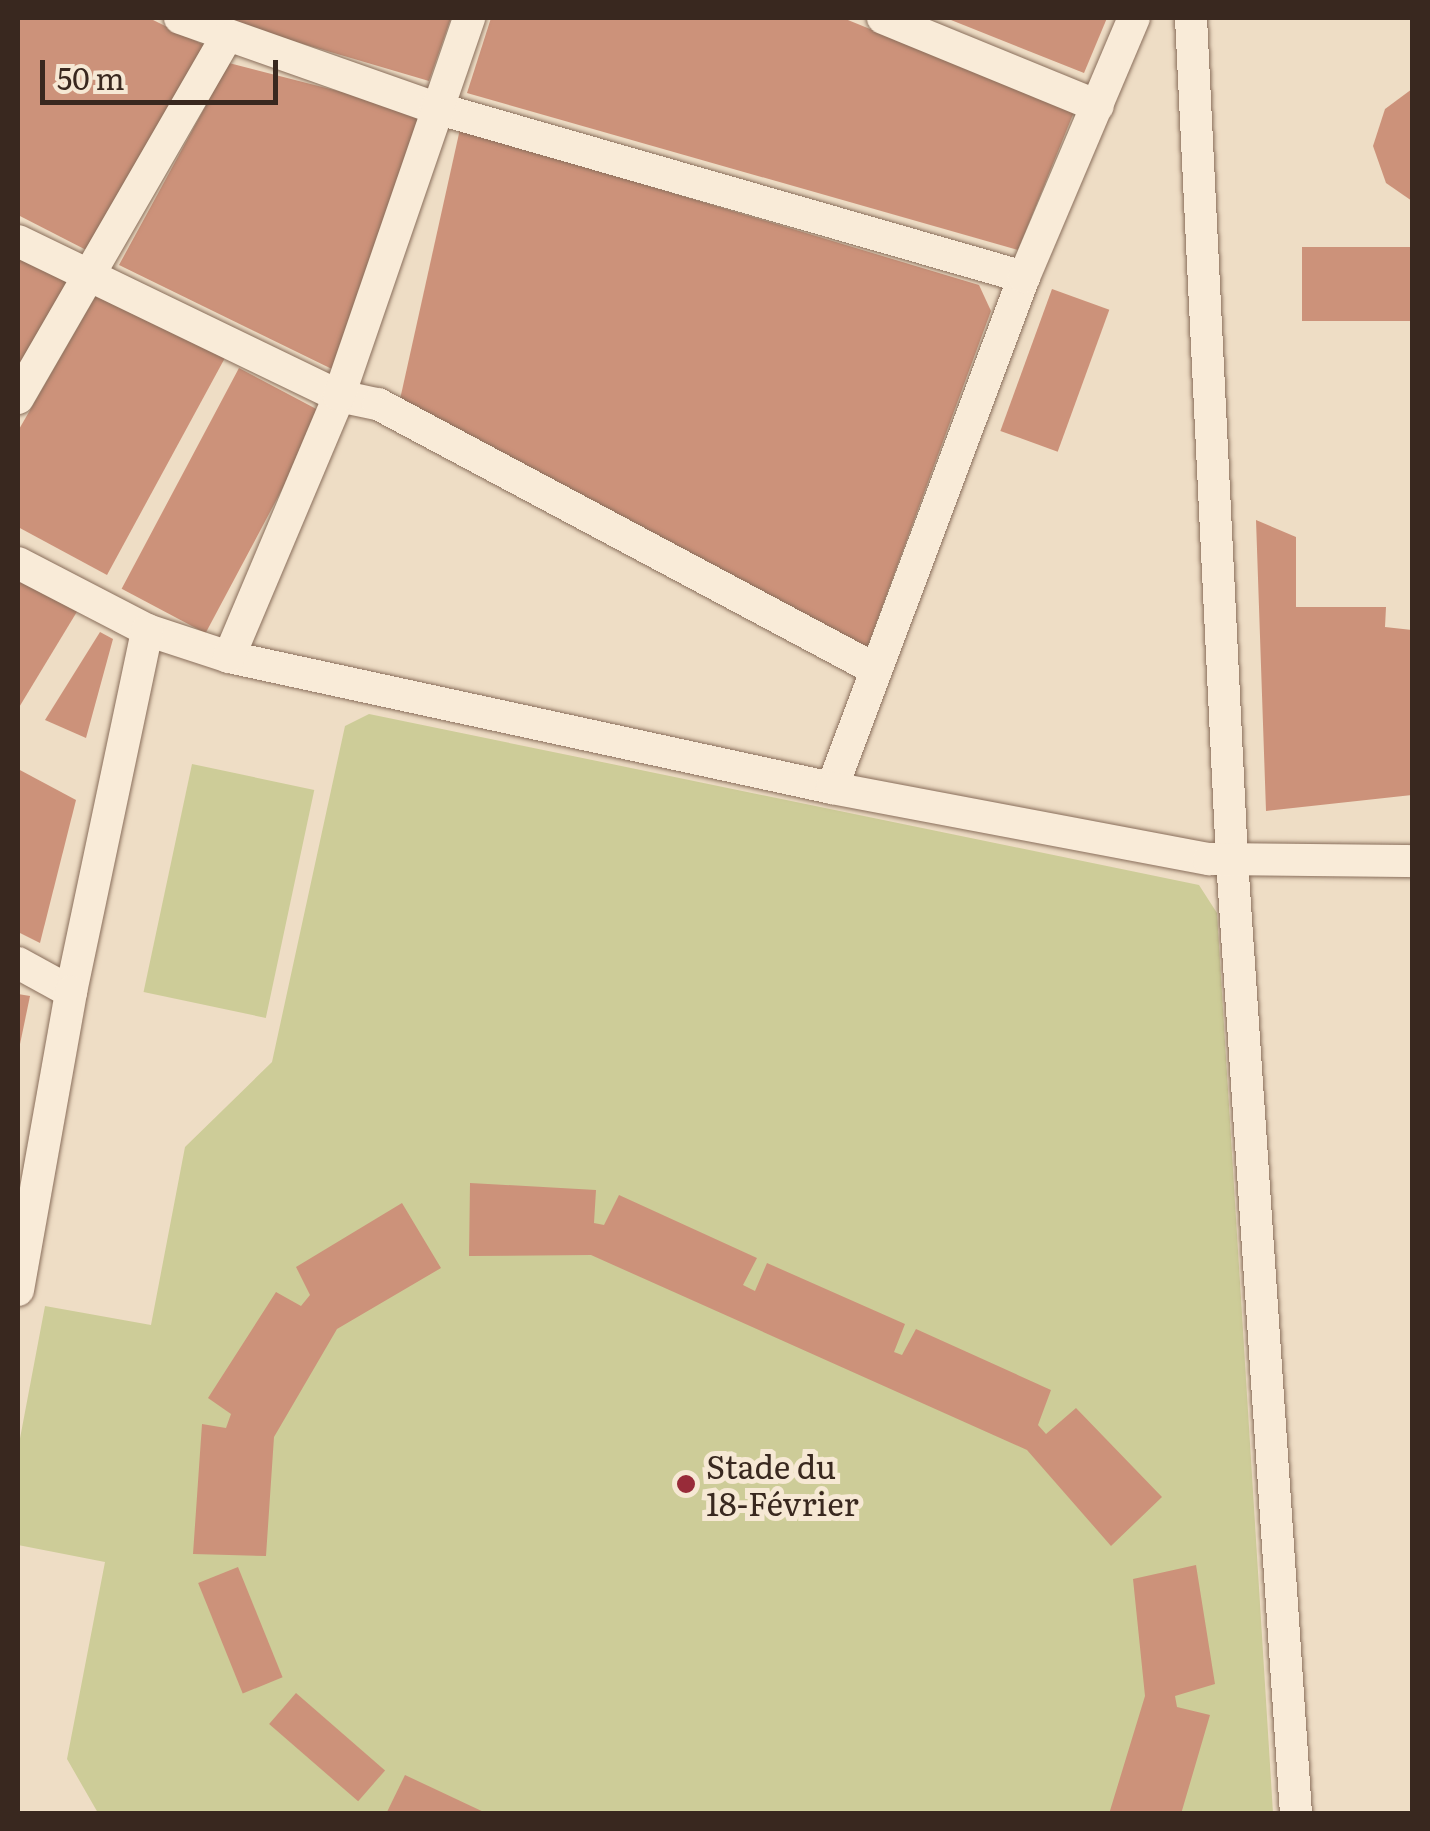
<!DOCTYPE html>
<meta charset="utf-8">
<style>
body{margin:0}
#map{position:relative;width:1430px;height:1831px;overflow:hidden;background:#eeddc5;font-family:Literata,serif}
div>[style]{position:absolute}
[style*='--x']{left:calc(var(--x)*1px);top:calc(var(--y)*1px);width:calc(var(--w)*1px);rotate:calc(var(--a)*1deg)}
.green>*{inset:0;background:#cdcc98;transform-origin:0 0}
.building>*{inset:0;background:#cc927a;transform-origin:0 0}
.roads{filter:drop-shadow(0 0 2px #896e5b) drop-shadow(0 0 2px #896e5b)}
.minor>*{height:32px;margin:-16px;padding:0 16px;transform-origin:16px;border-radius:16px;background:#f9ebd8}
.dots>*{width:28px;height:28px;translate:-50% -50%;box-sizing:border-box;border:5px solid #f6e8d4;border-radius:50%}
span{translate:-50% -50%;white-space:nowrap;text-align:center;line-height:1.15;-webkit-text-stroke:10px #f6e8d4;paint-order:stroke}
.poi-label{font-size:32px;color:#39281f}
.left{translate:0 -50%;text-align:left}
.frame{position:absolute;inset:0;border:20px solid #39281f;pointer-events:none}
.scale{position:absolute;left:40px;top:60px;width:238px;height:45px;box-sizing:border-box;border:5px solid #39281f;border-top:0;padding-left:12px;font-size:30px;line-height:35px;white-space:nowrap;color:#39281f;-webkit-text-stroke:8px #f6e8d4;paint-order:stroke}
</style>
<div id="map">
<div class="green">
<i style="clip-path:polygon(369px 714px,1199px 885px,1217px 913px,1273px 1813px,98px 1813px,67px 1759px,105px 1562px,18px 1545px,18px 1449px,45px 1306px,151px 1325px,185px 1147px,272px 1062px,345px 726px)"></i>
<i style="left:192px;top:764px;width:125px;height:233px;rotate:12deg"></i>
</div>
<div class="building">
<i style="clip-path:polygon(18px 18px,149px 18px,208px 47px,92px 253px,18px 215px)"></i>
<i style="clip-path:polygon(215px 18px,451px 18px,429px 81px)"></i>
<i style="clip-path:polygon(491px 18px,843px 18px,1074px 112px,1018px 250px,467px 93px)"></i>
<i style="clip-path:polygon(946px 18px,1107px 18px,1084px 73px)"></i>
<i style="clip-path:polygon(229px 63px,420px 112px,336px 371px,119px 265px)"></i>
<i style="clip-path:polygon(1412px 89px,1412px 201px,1386px 183px,1373px 146px,1385px 109px)"></i>
<i style="clip-path:polygon(460px 129px,979px 285px,991px 311px,867px 648px,399px 404px)"></i>
<i style="left:1412px;top:247px;width:74px;height:110px;rotate:90deg"></i>
<i style="clip-path:polygon(18px 257px,71px 283px,18px 376px)"></i>
<i style="left:1052px;top:289px;width:61px;height:151px;rotate:20deg"></i>
<i style="clip-path:polygon(98px 292px,226px 356px,107px 575px,18px 527px,18px 431px)"></i>
<i style="left:239px;top:368px;width:95px;height:250px;rotate:28deg"></i>
<i style="clip-path:polygon(1256px 520px,1296px 537px,1296px 607px,1386px 607px,1385px 627px,1412px 630px,1412px 795px,1266px 811px)"></i>
<i style="clip-path:polygon(18px 578px,78px 610px,18px 709px)"></i>
<i style="clip-path:polygon(100px 632px,113px 639px,86px 738px,45px 720px)"></i>
<i style="clip-path:polygon(18px 769px,76px 800px,40px 943px,18px 932px)"></i>
<i style="clip-path:polygon(18px 994px,30px 996px,19px 1049px,18px 1049px)"></i>
<i style="clip-path:polygon(470px 1183px,596px 1190px,594px 1223px,604px 1225px,619px 1195px,757px 1258px,743px 1285px,755px 1291px,767px 1263px,905px 1324px,894px 1352px,902px 1355px,916px 1329px,1051px 1390px,1038px 1425px,1046px 1434px,1076px 1408px,1162px 1497px,1111px 1546px,1027px 1450px,591px 1255px,469px 1256px)"></i>
<i style="clip-path:polygon(402px 1203px,441px 1268px,337px 1329px,274px 1437px,266px 1556px,193px 1554px,202px 1424px,226px 1428px,231px 1414px,208px 1398px,276px 1292px,301px 1306px,310px 1295px,296px 1267px)"></i>
<i style="clip-path:polygon(1196px 1565px,1215px 1684px,1175px 1696px,1177px 1707px,1210px 1715px,1181px 1814px,1109px 1814px,1145px 1696px,1133px 1579px)"></i>
<i style="left:238px;top:1567px;width:119px;height:43px;rotate:68deg"></i>
<i style="left:296px;top:1693px;width:118px;height:41px;rotate:41deg"></i>
<i style="clip-path:polygon(405px 1775px,488px 1814px,386px 1814px)"></i>
</div>
<div class="roads">
<div class="minor">
<i style="--x:180;--y:18;--w:271;--a:19.4"></i>
<i style="--x:436;--y:108;--w:612;--a:16.04"></i>
<i style="--x:883;--y:18;--w:232;--a:22.3"></i>
<i style="--x:1191;--y:18;--w:843;--a:87.21"></i>
<i style="--x:1232;--y:860;--w:956;--a:86.16"></i>
<i style="--x:18;--y:241;--w:356;--a:25.8"></i>
<i style="--x:339;--y:396;--w:40;--a:12"></i>
<i style="--x:378;--y:404;--w:563;--a:28.07"></i>
<i style="--x:18;--y:398;--w:414;--a:-60"></i>
<i style="--x:18;--y:563;--w:145;--a:27.4"></i>
<i style="--x:147;--y:630;--w:86;--a:18.2"></i>
<i style="--x:229;--y:657;--w:617;--a:12.26"></i>
<i style="--x:832;--y:788;--w:546;--a:-69.41"></i>
<i style="--x:1024;--y:277;--w:281;--a:-67"></i>
<i style="--x:229;--y:657;--w:283;--a:-67.1"></i>
<i style="--x:339;--y:396;--w:400;--a:-71"></i>
<i style="--x:832;--y:788;--w:384;--a:10.7"></i>
<i style="--x:1209;--y:859;--w:203;--a:0.6"></i>
<i style="--x:18;--y:963;--w:60;--a:28.7"></i>
<i style="--x:71;--y:992;--w:370;--a:-78.1"></i>
<i style="--x:18;--y:1290;--w:303;--a:-79.9"></i>
</div>
</div>
<div class="dots">
<i style="left:686px;top:1484px;background:#982b39"></i>
</div>
<div class="poi-label">
<span class="left" style="left:706px;top:1484px">Stade du<br>18-Février</span>
</div>
<div class="frame"></div>
<div class="scale">50 m</div>
</div>
